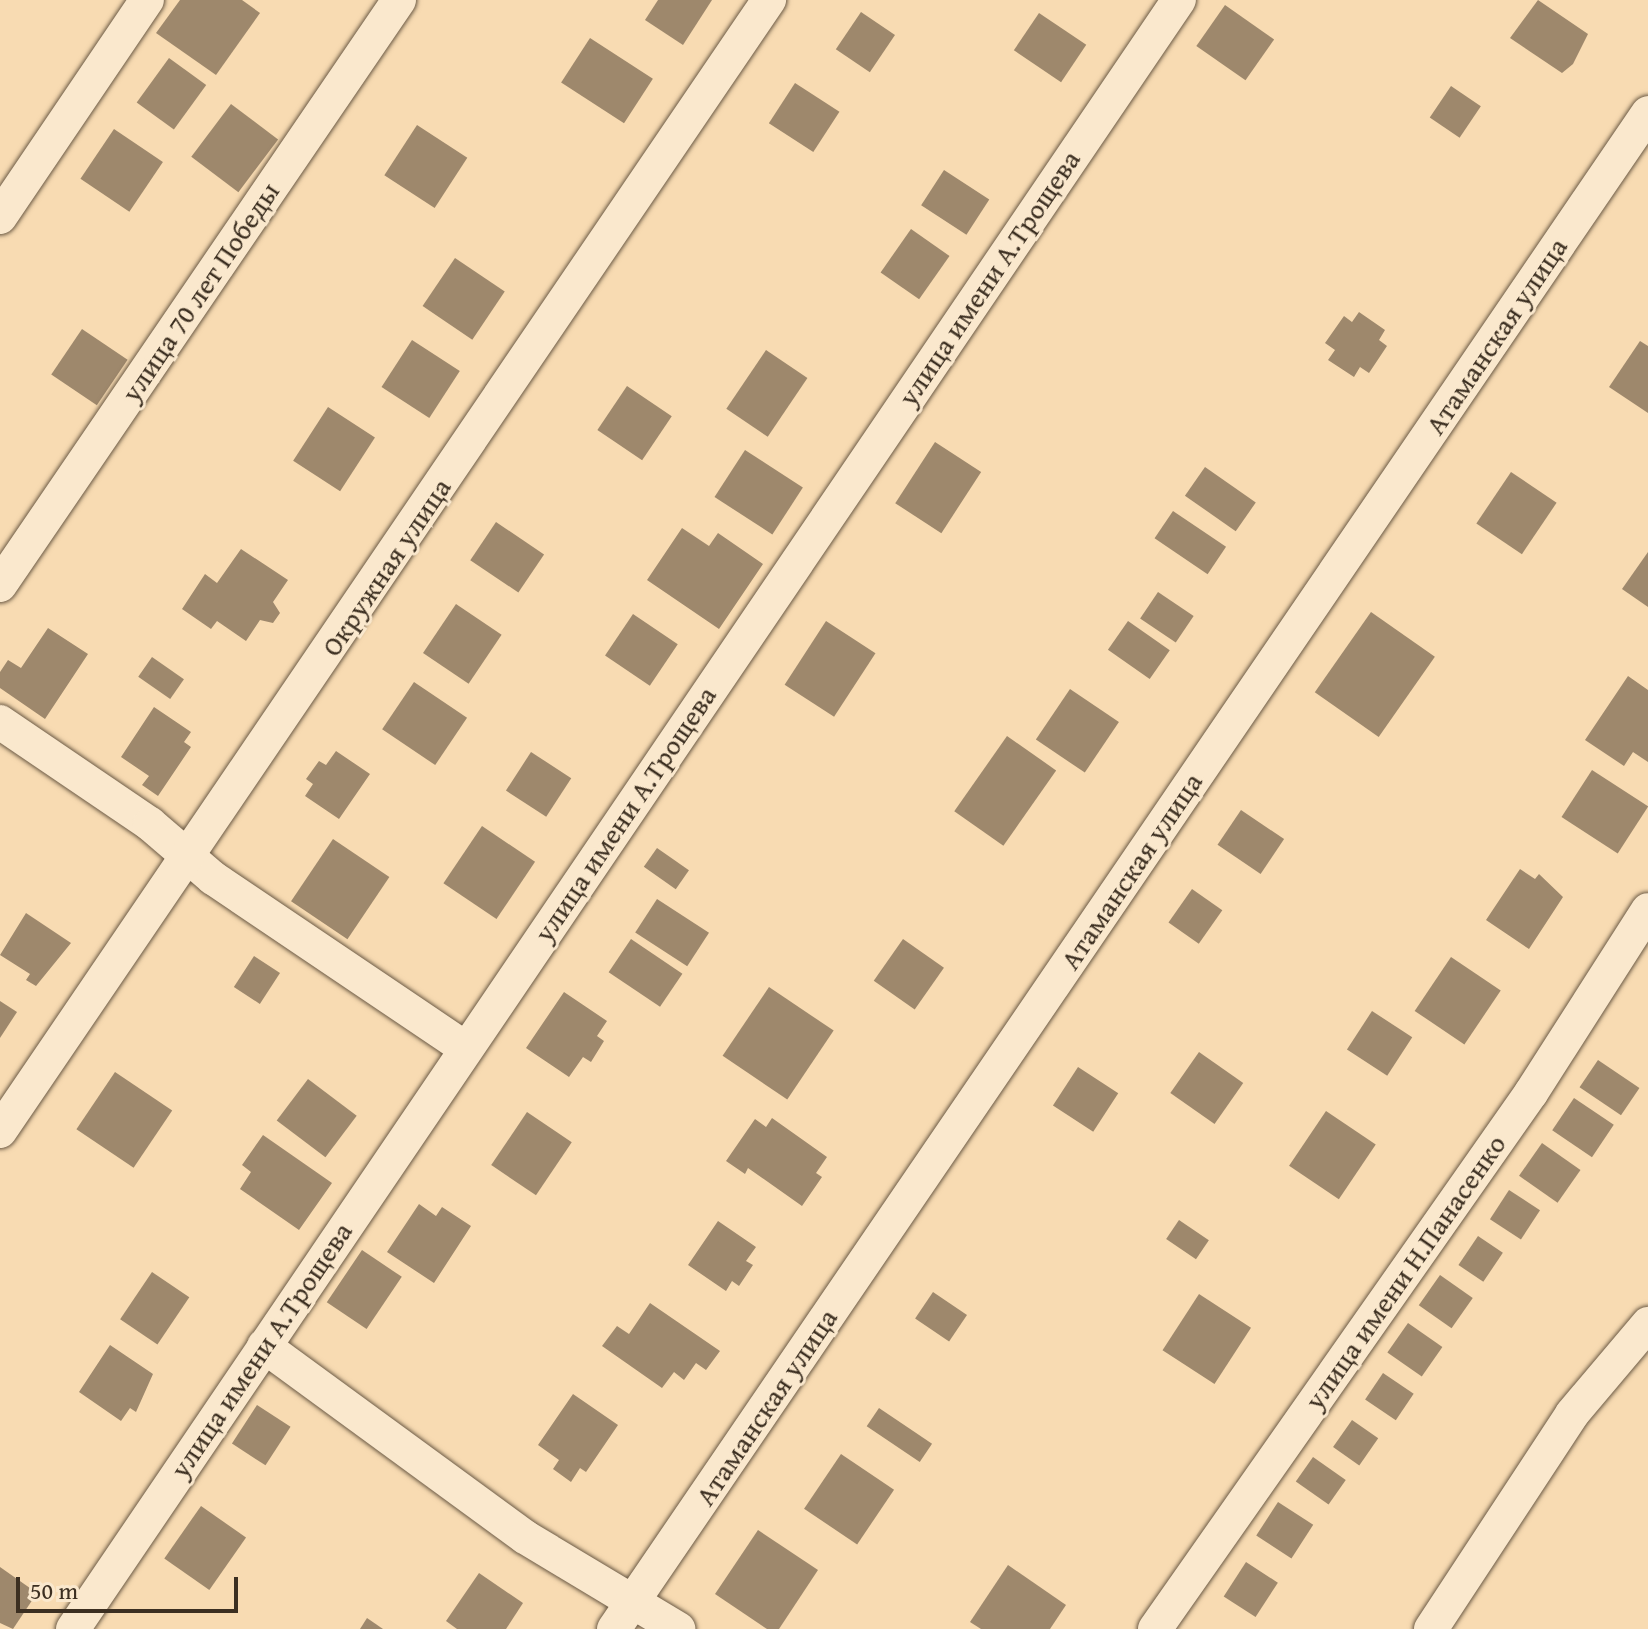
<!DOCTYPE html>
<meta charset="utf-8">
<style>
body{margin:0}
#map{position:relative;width:1648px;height:1629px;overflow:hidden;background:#f8dbb2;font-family:"Gentium Book Plus",serif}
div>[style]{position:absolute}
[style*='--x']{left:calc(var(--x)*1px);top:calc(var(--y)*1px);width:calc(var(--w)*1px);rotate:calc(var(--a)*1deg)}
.building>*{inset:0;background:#9e886c;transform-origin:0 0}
.roads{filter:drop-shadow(0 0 2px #6b5a45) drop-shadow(0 0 2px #6b5a45)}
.minor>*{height:34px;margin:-17px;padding:0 17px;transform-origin:17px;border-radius:17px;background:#fae8cd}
span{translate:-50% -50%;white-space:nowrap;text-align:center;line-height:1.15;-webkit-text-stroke:6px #fae8cd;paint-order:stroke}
.street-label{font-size:28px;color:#3c2f21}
.scale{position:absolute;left:16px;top:1577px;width:222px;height:36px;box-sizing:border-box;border:4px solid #3c2f21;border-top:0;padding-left:10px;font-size:24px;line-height:28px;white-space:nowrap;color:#3c2f21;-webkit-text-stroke:6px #fae8cd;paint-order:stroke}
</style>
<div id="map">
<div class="building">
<i style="clip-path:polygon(180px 0,242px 0,260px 13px,216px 75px,156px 33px)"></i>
<i style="clip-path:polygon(658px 0,712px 0,683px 45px,645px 20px)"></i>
<i style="clip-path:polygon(1538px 0,1588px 34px,1573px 64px,1562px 73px,1510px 38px)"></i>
<i style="left:1225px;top:5px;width:60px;height:50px;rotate:35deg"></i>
<i style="left:861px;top:12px;width:41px;height:45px;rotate:34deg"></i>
<i style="left:1039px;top:13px;width:57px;height:45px;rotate:34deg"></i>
<i style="left:590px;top:38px;width:75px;height:53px;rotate:33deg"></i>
<i style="left:169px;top:58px;width:46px;height:55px;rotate:36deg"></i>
<i style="left:795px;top:83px;width:53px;height:48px;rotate:33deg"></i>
<i style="left:1451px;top:86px;width:36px;height:38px;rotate:34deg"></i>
<i style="left:231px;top:104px;width:59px;height:66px;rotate:37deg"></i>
<i style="left:417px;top:125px;width:60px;height:60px;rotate:33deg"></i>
<i style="left:114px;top:129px;width:59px;height:60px;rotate:34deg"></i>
<i style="left:944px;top:170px;width:54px;height:42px;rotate:33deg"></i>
<i style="left:911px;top:229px;width:47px;height:53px;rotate:35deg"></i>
<i style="left:455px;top:258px;width:60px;height:58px;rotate:34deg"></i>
<i style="clip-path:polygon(1359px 312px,1385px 330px,1379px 340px,1387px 346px,1369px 373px,1360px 367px,1354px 377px,1328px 360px,1335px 350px,1325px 343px,1344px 316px,1352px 322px)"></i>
<i style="left:82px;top:329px;width:55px;height:55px;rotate:34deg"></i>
<i style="left:412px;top:340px;width:57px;height:56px;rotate:33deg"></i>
<i style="clip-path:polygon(1640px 341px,1648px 346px,1648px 413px,1609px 387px)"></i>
<i style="left:766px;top:350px;width:50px;height:71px;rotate:34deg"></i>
<i style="left:627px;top:386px;width:54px;height:53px;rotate:34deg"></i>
<i style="left:328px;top:407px;width:56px;height:64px;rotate:33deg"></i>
<i style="left:935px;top:442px;width:55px;height:73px;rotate:33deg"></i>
<i style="left:745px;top:450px;width:69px;height:56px;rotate:33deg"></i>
<i style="left:1205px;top:467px;width:62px;height:35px;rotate:35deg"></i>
<i style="left:1511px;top:472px;width:55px;height:62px;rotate:34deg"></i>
<i style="left:1173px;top:511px;width:64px;height:33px;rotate:34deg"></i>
<i style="left:496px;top:522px;width:58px;height:46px;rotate:34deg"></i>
<i style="clip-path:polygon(682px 528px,709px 546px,718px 533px,763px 564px,719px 629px,647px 580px)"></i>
<i style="clip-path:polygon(241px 549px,288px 580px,273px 602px,280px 613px,273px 623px,260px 620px,246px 641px,217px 621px,211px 629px,182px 609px,205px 574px,217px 583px)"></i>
<i style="clip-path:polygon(1648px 552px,1648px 607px,1622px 589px)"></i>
<i style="left:1158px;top:592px;width:43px;height:32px;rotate:34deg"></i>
<i style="left:456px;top:604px;width:55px;height:59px;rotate:34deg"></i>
<i style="left:1371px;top:612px;width:78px;height:98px;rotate:35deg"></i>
<i style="left:633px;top:614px;width:54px;height:50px;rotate:34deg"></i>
<i style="left:826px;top:621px;width:59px;height:76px;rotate:33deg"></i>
<i style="left:1128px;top:621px;width:51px;height:35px;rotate:35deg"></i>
<i style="clip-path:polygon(48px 628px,88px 654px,45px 719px,0 688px,0 672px,8px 660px,21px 668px)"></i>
<i style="left:152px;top:657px;width:39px;height:24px;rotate:35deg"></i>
<i style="clip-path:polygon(1628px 676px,1648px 690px,1648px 762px,1633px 752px,1624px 766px,1585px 740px)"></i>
<i style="left:414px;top:682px;width:64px;height:57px;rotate:34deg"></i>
<i style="left:1070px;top:689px;width:59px;height:61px;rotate:34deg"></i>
<i style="clip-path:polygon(154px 707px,191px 732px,184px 742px,191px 747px,158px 796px,142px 785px,149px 776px,121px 757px)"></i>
<i style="left:1007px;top:736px;width:60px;height:92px;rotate:35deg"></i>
<i style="clip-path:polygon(336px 751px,370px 774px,339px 819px,305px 796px,313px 784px,306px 779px,319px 761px,326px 765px)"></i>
<i style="left:531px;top:752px;width:48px;height:46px;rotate:33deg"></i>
<i style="left:1592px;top:770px;width:67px;height:56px;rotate:33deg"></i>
<i style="left:1241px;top:810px;width:52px;height:42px;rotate:34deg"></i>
<i style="left:482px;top:826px;width:64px;height:69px;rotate:34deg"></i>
<i style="left:333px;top:839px;width:68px;height:75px;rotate:34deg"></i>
<i style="left:657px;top:848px;width:39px;height:23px;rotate:35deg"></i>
<i style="clip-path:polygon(1520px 869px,1535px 879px,1539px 874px,1563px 897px,1529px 949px,1486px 920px)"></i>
<i style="left:1192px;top:889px;width:37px;height:41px;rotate:35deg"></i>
<i style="left:657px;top:899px;width:62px;height:40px;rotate:33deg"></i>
<i style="clip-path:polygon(26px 913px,71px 943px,36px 986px,26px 980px,30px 974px,0 955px)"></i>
<i style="left:631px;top:939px;width:62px;height:40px;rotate:34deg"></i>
<i style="left:903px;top:939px;width:50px;height:51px;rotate:35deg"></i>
<i style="left:254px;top:956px;width:31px;height:37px;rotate:33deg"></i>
<i style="left:1451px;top:957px;width:60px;height:65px;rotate:34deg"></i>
<i style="left:769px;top:987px;width:78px;height:83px;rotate:34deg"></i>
<i style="clip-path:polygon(564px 992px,607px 1021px,597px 1036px,604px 1041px,591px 1062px,583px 1057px,569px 1077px,526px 1048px)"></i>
<i style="clip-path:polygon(0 1001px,17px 1012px,0 1038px)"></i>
<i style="left:1372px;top:1011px;width:48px;height:46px;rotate:33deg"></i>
<i style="left:1199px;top:1052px;width:54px;height:50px;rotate:35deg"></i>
<i style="left:1598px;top:1060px;width:50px;height:33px;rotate:34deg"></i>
<i style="left:1078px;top:1067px;width:48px;height:46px;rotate:33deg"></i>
<i style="left:115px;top:1072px;width:69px;height:69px;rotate:34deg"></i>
<i style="left:308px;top:1079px;width:61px;height:52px;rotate:37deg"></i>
<i style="left:1574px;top:1098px;width:48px;height:39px;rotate:34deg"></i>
<i style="left:1326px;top:1111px;width:60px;height:66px;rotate:34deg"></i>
<i style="left:527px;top:1112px;width:54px;height:64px;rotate:34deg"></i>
<i style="clip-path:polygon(772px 1118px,827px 1157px,816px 1173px,822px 1177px,802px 1206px,748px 1168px,745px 1174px,726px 1161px,755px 1119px,766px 1127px)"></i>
<i style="clip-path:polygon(263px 1135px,332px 1183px,299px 1230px,240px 1189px,251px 1172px,242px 1165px)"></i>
<i style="left:1542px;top:1143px;width:47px;height:40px;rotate:35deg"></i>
<i style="left:1509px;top:1190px;width:37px;height:35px;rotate:33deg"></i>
<i style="clip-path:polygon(419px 1204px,436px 1216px,442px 1207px,471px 1226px,434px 1283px,387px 1252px)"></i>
<i style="left:1179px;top:1220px;width:36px;height:23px;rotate:34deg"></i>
<i style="clip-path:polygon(718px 1221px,756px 1247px,746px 1261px,753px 1265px,739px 1286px,732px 1281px,726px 1291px,688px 1265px)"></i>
<i style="left:1478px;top:1236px;width:30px;height:35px;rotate:34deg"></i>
<i style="left:362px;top:1250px;width:48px;height:63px;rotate:34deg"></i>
<i style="left:152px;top:1272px;width:45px;height:57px;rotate:34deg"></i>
<i style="left:1440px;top:1275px;width:40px;height:37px;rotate:35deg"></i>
<i style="left:933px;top:1292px;width:41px;height:32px;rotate:34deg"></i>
<i style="left:1199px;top:1294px;width:62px;height:67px;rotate:33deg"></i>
<i style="clip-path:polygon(650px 1303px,720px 1351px,706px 1370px,696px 1363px,684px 1380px,674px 1372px,662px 1388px,602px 1346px,617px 1326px,629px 1334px)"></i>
<i style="left:1408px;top:1323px;width:42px;height:36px;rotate:35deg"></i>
<i style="clip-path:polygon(110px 1345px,153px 1374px,136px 1412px,130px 1408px,121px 1421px,79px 1392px)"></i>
<i style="left:1383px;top:1373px;width:37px;height:32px;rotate:34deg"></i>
<i style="clip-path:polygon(573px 1394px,618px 1425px,586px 1472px,580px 1468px,571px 1482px,553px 1469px,559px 1460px,538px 1445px)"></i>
<i style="left:257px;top:1405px;width:40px;height:46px;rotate:33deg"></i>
<i style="left:879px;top:1408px;width:64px;height:22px;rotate:34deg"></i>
<i style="left:1352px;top:1420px;width:32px;height:33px;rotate:35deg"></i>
<i style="left:841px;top:1454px;width:64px;height:66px;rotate:34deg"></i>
<i style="left:1313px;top:1457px;width:40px;height:30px;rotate:35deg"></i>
<i style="left:1278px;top:1502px;width:42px;height:40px;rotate:33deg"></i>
<i style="left:201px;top:1506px;width:55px;height:64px;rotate:35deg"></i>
<i style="clip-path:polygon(758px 1530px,818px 1570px,779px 1629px,767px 1629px,715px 1594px)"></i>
<i style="left:1246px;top:1562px;width:38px;height:41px;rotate:33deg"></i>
<i style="clip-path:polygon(1008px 1565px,1066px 1605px,1050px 1629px,981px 1629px,970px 1622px)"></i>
<i style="clip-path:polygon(0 1567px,37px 1593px,13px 1629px,0 1623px)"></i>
<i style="clip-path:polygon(479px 1573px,523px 1603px,506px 1629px,457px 1629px,446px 1621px)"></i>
<i style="clip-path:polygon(367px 1618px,383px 1629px,360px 1629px)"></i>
</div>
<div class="roads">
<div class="minor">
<i style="--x:0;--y:217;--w:262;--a:-55.9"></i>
<i style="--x:0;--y:585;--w:708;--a:-55.7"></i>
<i style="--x:0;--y:722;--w:181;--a:34.2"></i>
<i style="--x:150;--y:824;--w:83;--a:40.6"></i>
<i style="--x:213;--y:878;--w:304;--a:34"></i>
<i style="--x:0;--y:1131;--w:1368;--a:-55.79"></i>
<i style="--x:264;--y:1346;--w:323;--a:36.2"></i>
<i style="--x:525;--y:1537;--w:179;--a:31"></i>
<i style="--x:73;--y:1629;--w:1969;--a:-55.83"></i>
<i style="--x:614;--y:1629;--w:1835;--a:-55.7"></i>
<i style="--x:1155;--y:1629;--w:655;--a:-54.95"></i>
<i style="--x:1531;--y:1093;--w:217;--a:-57.4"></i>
<i style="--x:1431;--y:1629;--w:257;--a:-56.7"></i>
<i style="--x:1572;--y:1414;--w:118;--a:-49.8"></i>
</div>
</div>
<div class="street-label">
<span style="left:989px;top:278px;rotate:-56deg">улица имени А.Трощева</span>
<span style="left:200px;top:292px;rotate:-56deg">улица 70 лет Победы</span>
<span style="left:1496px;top:336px;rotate:-56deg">Атаманская улица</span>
<span style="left:386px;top:567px;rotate:-56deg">Окружная улица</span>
<span style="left:625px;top:814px;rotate:-56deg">улица имени А.Трощева</span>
<span style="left:1131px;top:871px;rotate:-56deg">Атаманская улица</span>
<span style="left:1405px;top:1272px;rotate:-55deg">улица имени Н.Панасенко</span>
<span style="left:261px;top:1350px;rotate:-56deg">улица имени А.Трощева</span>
<span style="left:766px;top:1407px;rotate:-56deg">Атаманская улица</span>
</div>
<div class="scale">50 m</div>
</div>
